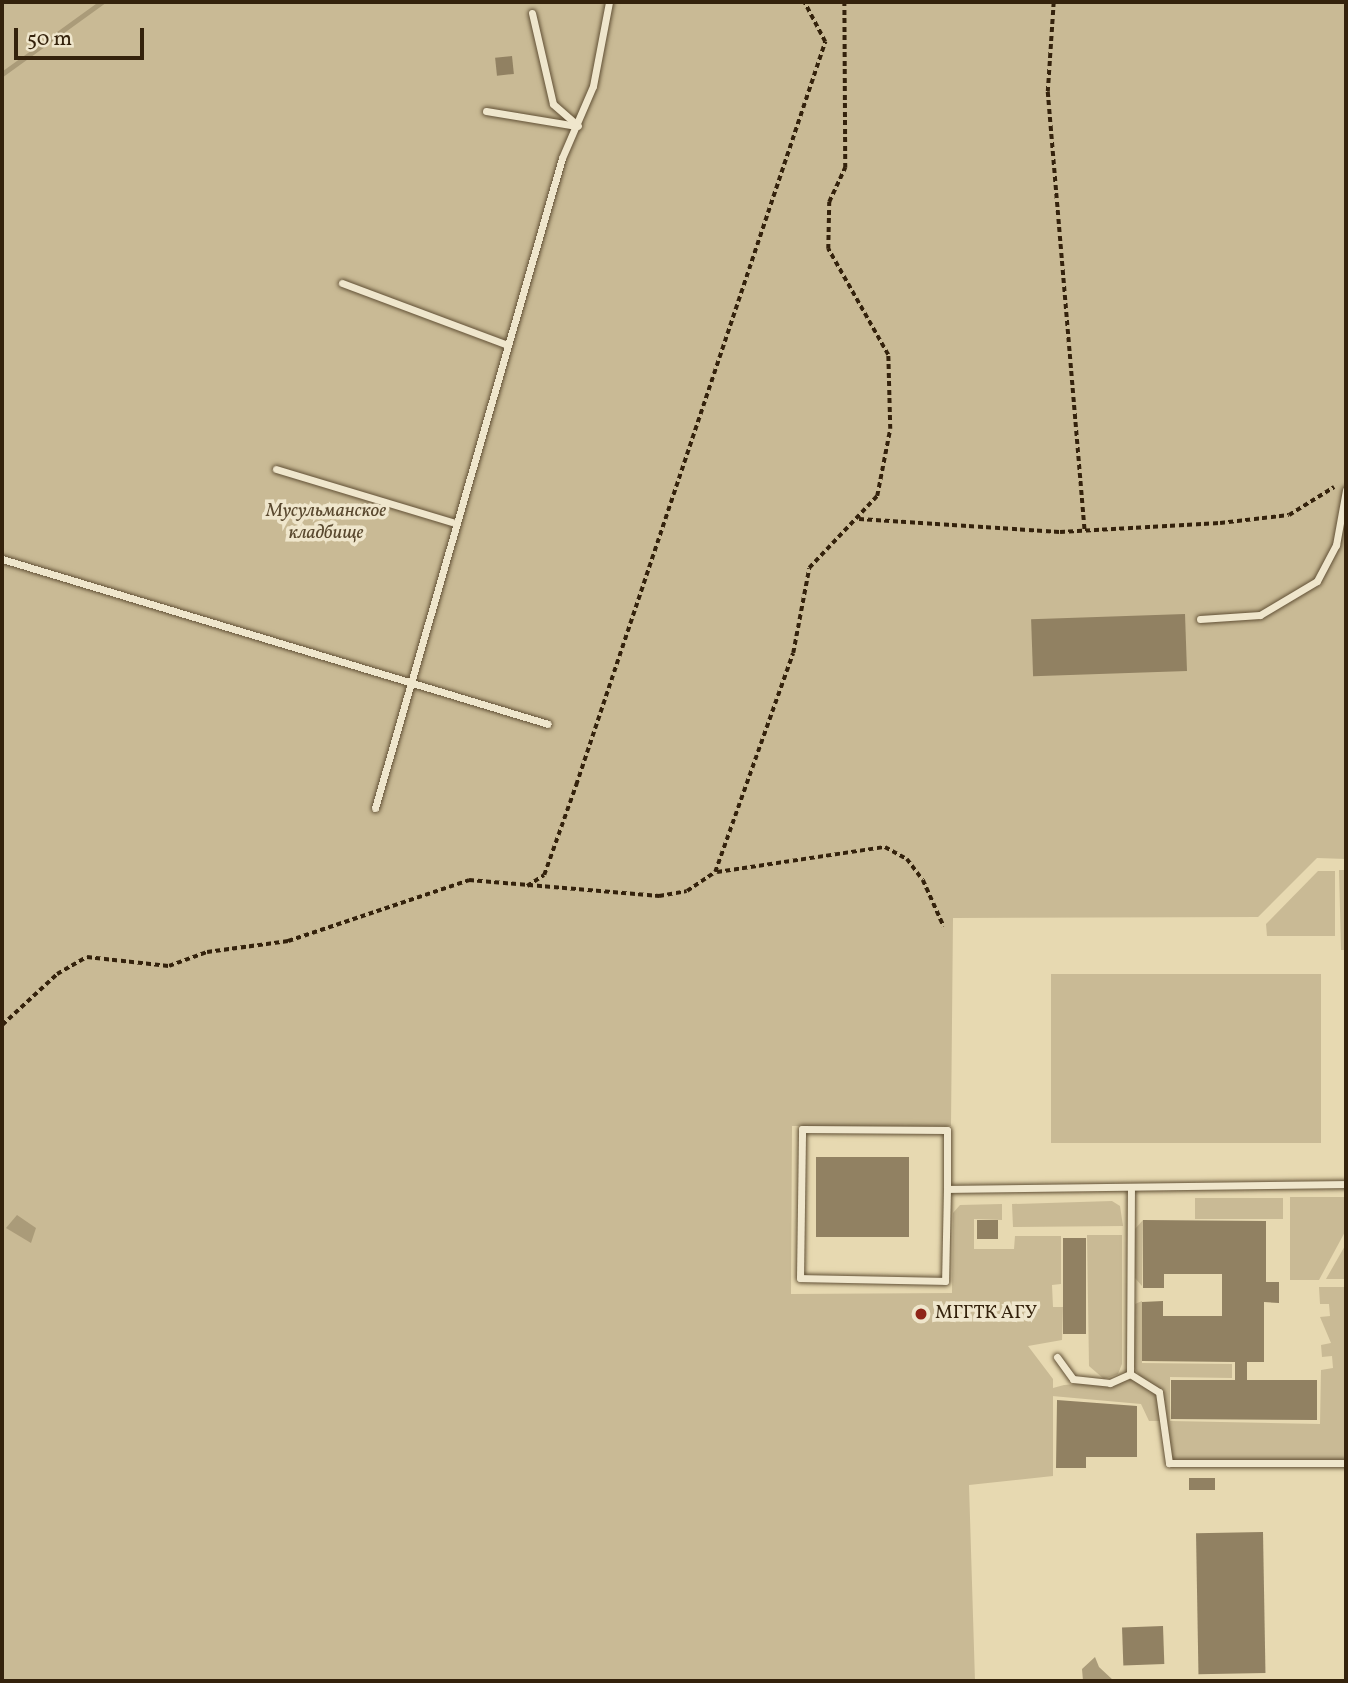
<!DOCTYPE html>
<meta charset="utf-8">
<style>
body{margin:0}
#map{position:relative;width:1348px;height:1683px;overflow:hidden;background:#e7d9b1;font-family:Vollkorn,serif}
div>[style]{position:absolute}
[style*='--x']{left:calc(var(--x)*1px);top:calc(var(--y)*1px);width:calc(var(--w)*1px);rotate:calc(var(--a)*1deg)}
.green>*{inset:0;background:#c9ba95;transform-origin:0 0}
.water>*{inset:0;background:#aa9b79}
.stream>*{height:5px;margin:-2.5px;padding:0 2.5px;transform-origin:2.5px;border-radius:2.5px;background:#aa9b79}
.building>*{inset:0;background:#918162;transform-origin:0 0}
.path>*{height:3.5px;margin-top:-1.75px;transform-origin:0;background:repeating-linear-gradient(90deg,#34220c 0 5px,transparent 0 8.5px)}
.roads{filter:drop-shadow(0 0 2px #615035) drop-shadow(0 0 2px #615035)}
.lane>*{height:7px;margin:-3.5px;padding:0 3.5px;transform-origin:3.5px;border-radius:3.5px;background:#efe6cc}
.dots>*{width:19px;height:19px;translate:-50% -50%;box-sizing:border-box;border:4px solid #efe6cc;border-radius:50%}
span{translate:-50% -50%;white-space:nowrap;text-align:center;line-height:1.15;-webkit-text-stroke:7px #efe6cc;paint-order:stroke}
.park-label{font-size:19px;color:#59482e;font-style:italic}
.poi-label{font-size:19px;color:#34220c}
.left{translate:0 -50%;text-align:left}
.frame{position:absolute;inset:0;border:4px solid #34220c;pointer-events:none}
.scale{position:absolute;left:14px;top:28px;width:130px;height:32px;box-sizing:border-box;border:4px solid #34220c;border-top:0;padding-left:9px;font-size:21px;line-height:24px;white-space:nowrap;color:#34220c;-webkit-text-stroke:5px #efe6cc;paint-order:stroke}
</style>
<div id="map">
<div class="green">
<i style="clip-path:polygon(2px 2px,1346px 2px,1346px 859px,1317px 858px,1258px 917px,953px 918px,951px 1126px,792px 1126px,791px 1294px,952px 1293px,953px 1213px,960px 1205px,1002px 1204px,1002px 1220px,974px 1219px,974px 1249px,1014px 1249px,1015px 1236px,1061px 1236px,1061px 1284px,1052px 1285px,1053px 1307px,1063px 1307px,1062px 1340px,1028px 1346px,1053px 1379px,1053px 1476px,969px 1485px,975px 1681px,2px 1681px)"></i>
<i style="clip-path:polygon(1346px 870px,1346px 950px,1341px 950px,1339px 870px)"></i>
<i style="clip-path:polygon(1318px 871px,1335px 871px,1335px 936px,1267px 936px,1266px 924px)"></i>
<i style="left:1321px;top:974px;width:169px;height:270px;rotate:90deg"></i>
<i style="clip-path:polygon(1290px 1197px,1346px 1197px,1346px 1230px,1319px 1280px,1290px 1280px)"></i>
<i style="left:1283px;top:1198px;width:21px;height:88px;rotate:90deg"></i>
<i style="clip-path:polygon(1112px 1201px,1120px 1206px,1123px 1226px,1013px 1227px,1012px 1204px)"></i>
<i style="clip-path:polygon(1143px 1220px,1142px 1286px,1135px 1278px,1135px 1229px)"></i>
<i style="clip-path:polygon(1087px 1235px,1122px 1235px,1122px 1364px,1118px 1374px,1104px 1379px,1089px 1366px)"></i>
<i style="clip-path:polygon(1346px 1244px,1346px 1279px,1326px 1279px)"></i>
<i style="clip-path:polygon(1319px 1287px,1346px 1287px,1346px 1461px,1171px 1461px,1164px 1421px,1149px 1421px,1141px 1404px,1052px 1396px,1053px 1388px,1064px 1385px,1141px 1379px,1133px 1365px,1135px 1304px,1142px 1301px,1142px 1363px,1232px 1364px,1232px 1378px,1170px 1377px,1170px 1421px,1320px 1424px,1321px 1370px,1333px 1368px,1332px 1356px,1322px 1357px,1321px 1345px,1331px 1343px,1320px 1317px,1330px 1316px,1329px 1304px,1320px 1304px)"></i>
</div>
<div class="water">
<i style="clip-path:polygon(17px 1215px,36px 1228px,31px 1243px,6px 1228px)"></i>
<i style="clip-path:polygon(1095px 1657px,1099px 1667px,1114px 1681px,1083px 1681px,1082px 1669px)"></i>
</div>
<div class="stream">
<i style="--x:2;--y:74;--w:123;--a:-35.8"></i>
</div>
<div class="building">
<i style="left:512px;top:56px;width:18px;height:17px;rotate:84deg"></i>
<i style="left:1185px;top:614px;width:57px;height:154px;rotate:88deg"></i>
<i style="left:816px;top:1157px;width:93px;height:80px"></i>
<i style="left:977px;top:1220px;width:21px;height:19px"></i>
<i style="clip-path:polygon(1143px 1220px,1266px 1221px,1266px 1282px,1279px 1282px,1279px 1303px,1264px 1302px,1264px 1362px,1247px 1362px,1247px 1380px,1317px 1380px,1317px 1420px,1171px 1419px,1171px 1380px,1235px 1380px,1235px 1362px,1142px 1361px,1142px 1302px,1163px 1301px,1163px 1316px,1222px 1316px,1222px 1274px,1164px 1274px,1164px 1288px,1143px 1288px)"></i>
<i style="left:1063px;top:1238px;width:23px;height:96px"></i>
<i style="clip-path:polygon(1057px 1400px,1137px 1406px,1137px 1457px,1086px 1457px,1086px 1468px,1056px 1468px)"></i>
<i style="left:1215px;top:1478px;width:12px;height:26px;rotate:90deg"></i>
<i style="left:1263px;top:1532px;width:141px;height:67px;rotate:89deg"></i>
<i style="left:1163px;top:1626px;width:38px;height:41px;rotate:88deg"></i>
</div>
<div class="path">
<i style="--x:1054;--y:2;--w:90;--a:93.8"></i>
<i style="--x:1048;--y:92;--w:439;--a:85.2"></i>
<i style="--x:859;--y:519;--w:201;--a:3.7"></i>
<i style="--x:1060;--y:532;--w:160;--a:-3.2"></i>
<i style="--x:1220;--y:523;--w:69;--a:-6.6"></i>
<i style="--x:1289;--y:515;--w:53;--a:-31.9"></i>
<i style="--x:717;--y:872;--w:170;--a:-8.5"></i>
<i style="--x:885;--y:847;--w:25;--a:29"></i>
<i style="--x:907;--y:859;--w:26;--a:53"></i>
<i style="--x:923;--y:880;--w:51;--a:65.9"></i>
<i style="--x:527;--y:886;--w:20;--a:-33"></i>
<i style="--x:544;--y:875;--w:96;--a:-70.4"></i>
<i style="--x:576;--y:785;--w:784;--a:-71.47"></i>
<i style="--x:825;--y:42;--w:45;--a:-117.7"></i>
<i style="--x:2;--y:1025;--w:75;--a:-42.8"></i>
<i style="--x:57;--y:974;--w:34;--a:-30"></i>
<i style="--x:87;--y:957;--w:82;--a:6.3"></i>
<i style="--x:169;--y:966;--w:40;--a:-20.2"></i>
<i style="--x:207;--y:952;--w:82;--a:-7.7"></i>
<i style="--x:288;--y:941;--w:191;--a:-18.6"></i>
<i style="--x:469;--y:880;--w:191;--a:4.8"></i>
<i style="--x:659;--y:896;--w:28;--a:-10"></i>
<i style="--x:687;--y:891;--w:34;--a:-34"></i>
<i style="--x:715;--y:872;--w:232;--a:-70.4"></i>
<i style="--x:793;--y:653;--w:86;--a:-79.3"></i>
<i style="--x:809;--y:568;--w:99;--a:-46.6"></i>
<i style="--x:877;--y:496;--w:68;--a:-79"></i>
<i style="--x:890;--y:429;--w:74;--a:-91.5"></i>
<i style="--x:888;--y:355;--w:122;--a:-119.5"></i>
<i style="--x:828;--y:249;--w:47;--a:-88.8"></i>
<i style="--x:829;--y:202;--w:38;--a:-65"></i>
<i style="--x:845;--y:168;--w:166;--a:-90.3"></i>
</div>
<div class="roads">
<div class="lane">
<i style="--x:532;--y:13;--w:93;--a:77"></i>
<i style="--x:553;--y:104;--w:33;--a:41"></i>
<i style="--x:486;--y:111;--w:92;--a:9.4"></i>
<i style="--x:342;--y:283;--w:177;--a:20.5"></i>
<i style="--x:276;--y:469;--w:184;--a:16.8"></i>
<i style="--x:2;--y:559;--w:570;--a:16.81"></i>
<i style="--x:1200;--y:619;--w:60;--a:-3.8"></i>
<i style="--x:1260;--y:615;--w:66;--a:-30.8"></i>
<i style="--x:1317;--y:581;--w:41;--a:-62.2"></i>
<i style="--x:1336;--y:545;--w:56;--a:-79.7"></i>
<i style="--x:375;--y:808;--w:676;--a:-73.95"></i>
<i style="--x:562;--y:158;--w:78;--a:-66.7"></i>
<i style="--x:593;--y:86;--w:86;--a:-79.2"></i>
<i style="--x:947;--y:1189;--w:92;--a:91.2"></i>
<i style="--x:945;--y:1281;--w:145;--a:-178.8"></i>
<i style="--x:800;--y:1278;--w:149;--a:-89.2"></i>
<i style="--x:802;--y:1129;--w:145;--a:0.4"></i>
<i style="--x:947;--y:1130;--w:59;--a:90"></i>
<i style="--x:947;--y:1189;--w:399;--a:-0.7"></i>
<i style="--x:1057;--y:1357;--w:27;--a:54"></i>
<i style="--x:1073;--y:1379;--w:37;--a:6"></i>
<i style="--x:1110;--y:1383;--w:22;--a:-24"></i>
<i style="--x:1130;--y:1374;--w:184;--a:-89.7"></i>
<i style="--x:1130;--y:1374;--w:34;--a:32"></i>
<i style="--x:1159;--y:1392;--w:72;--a:82"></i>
<i style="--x:1169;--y:1463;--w:177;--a:0"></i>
</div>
</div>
<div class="dots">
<i style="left:921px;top:1314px;background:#8f2418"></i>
</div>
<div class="park-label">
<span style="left:326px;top:523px">Мусульманское<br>кладбище</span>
</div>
<div class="poi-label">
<span class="left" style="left:935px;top:1314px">МГГТК АГУ</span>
</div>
<div class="frame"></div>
<div class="scale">50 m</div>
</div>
